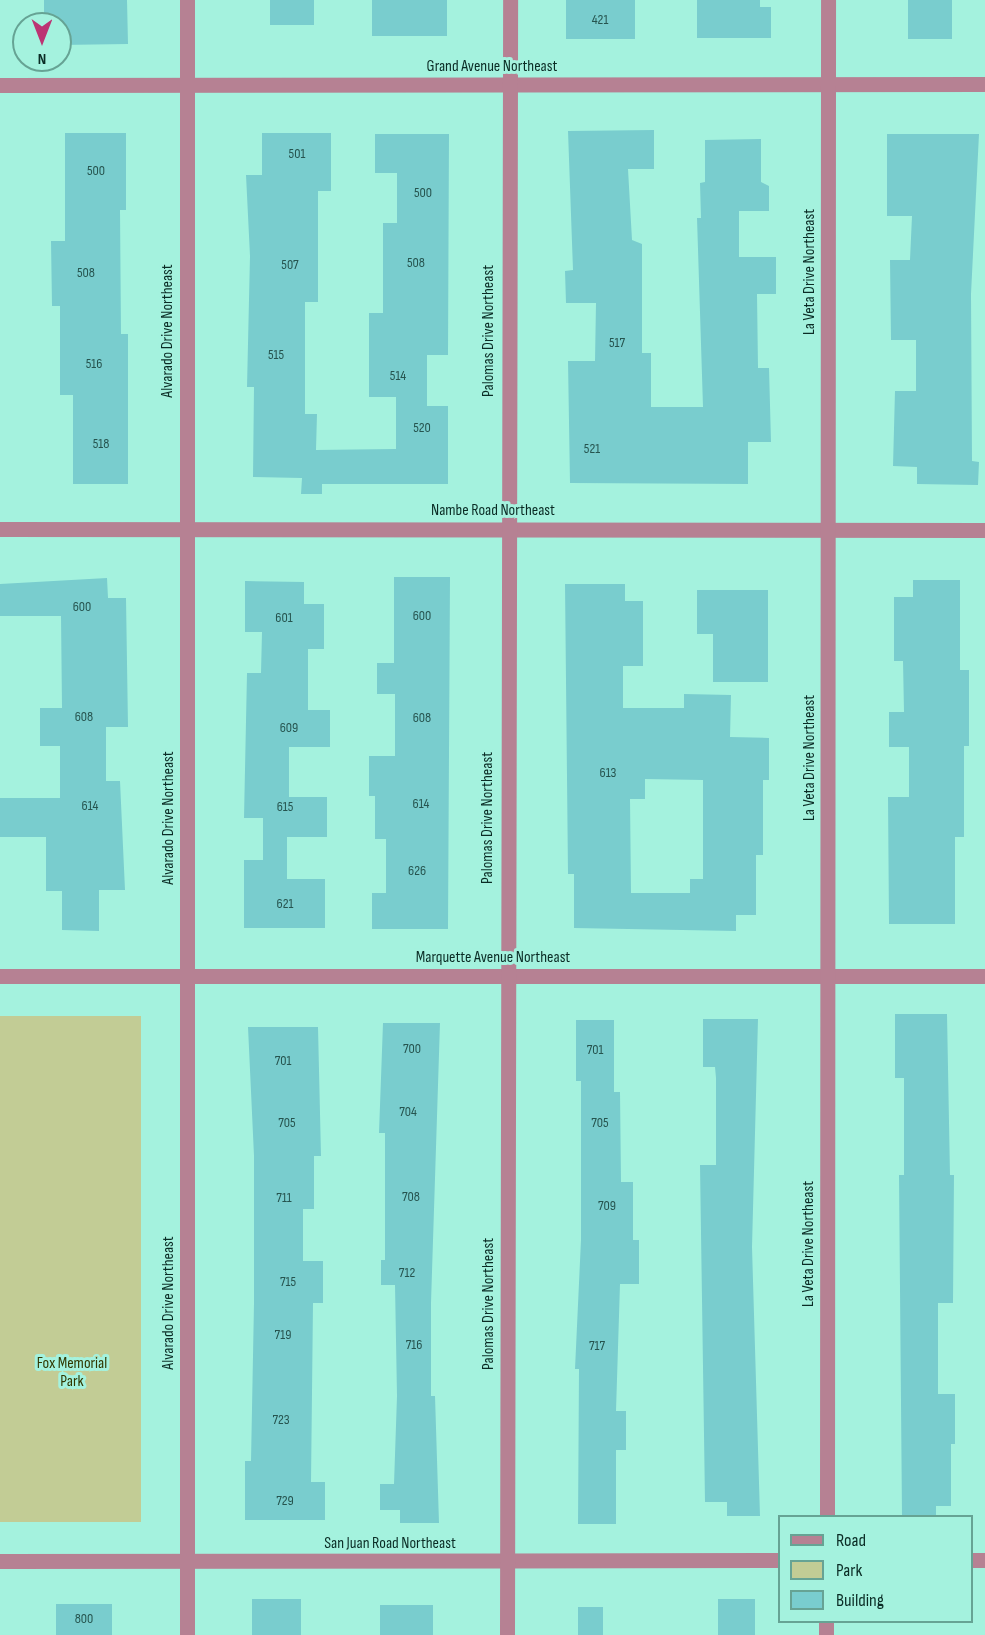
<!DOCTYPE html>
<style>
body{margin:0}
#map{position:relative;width:985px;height:1635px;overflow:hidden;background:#a4f2de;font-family:"Sofia Sans Condensed",sans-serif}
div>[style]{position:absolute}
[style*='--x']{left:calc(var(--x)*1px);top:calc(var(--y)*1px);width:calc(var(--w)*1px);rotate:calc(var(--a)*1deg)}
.green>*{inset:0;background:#c2cc95;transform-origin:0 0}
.building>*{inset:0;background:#79cdce;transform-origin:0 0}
.minor>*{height:15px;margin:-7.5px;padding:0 7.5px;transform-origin:7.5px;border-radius:7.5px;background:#b68193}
.tertiary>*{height:15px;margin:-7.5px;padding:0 7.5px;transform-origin:7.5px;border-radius:7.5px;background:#b68193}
span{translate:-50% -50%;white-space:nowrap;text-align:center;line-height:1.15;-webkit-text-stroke:6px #a4f2de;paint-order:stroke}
.number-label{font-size:14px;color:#26544f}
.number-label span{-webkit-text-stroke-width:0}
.street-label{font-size:16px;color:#0a2c25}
.park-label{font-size:16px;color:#313700}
.legend{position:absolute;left:778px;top:1515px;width:195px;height:108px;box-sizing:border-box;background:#a4f2de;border:2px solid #66a394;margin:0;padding:8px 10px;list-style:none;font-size:18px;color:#0a2c25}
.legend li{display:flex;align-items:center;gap:12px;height:30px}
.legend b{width:30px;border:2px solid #66a394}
.north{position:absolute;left:12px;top:12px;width:60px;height:60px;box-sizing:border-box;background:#a4f2de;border:2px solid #66a394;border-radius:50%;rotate:180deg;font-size:16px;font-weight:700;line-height:24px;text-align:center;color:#0a2c25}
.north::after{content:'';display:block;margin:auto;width:21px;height:27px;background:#bc3473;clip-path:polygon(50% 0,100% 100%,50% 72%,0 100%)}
</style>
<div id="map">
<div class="green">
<i style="left:0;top:1016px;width:141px;height:506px"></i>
</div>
<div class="building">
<i style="clip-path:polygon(44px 0,127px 0,128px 44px,60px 45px,60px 24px,44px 24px)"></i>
<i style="left:270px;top:0;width:44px;height:25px"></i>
<i style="left:372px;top:0;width:75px;height:36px"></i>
<i style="left:566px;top:0;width:69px;height:39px"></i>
<i style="clip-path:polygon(697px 0,760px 0,760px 7px,771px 7px,771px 38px,697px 38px)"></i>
<i style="left:908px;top:0;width:44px;height:39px"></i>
<i style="clip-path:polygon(654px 130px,654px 169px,628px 169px,632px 240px,642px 244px,642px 353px,651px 353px,651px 407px,703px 407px,697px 218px,701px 218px,700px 183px,705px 182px,705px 140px,761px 139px,761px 182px,769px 186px,769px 211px,739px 211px,739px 257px,776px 257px,776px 294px,757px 294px,758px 368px,769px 368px,771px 442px,748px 442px,748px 484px,570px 483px,568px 361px,595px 361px,596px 303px,566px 303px,565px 271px,573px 270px,568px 131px)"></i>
<i style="clip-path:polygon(65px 133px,126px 133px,126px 210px,120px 210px,121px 334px,128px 334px,128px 484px,73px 484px,73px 395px,60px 395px,60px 306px,52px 306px,51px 241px,65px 241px)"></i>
<i style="clip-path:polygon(262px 133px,331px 133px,331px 191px,318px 191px,318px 302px,305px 302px,305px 414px,317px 414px,316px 450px,396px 449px,396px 397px,369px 397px,369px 313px,383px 313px,383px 223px,397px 223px,397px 173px,375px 173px,375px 134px,449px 134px,448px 355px,427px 355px,427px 406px,448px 406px,448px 484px,322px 484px,322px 494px,301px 494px,302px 478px,253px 477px,254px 387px,247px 387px,250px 256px,246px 175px,262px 175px)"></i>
<i style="clip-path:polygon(887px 134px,979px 134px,971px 294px,972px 461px,979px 462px,978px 485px,917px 484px,917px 467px,893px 466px,895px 391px,916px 391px,916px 340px,891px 340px,890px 260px,910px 260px,912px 216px,887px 216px)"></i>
<i style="clip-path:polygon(394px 577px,450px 577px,448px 929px,372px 929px,372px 893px,386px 893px,386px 839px,375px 839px,375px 796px,369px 796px,369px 756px,395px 756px,395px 694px,377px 694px,377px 663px,394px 663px)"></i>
<i style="clip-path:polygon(107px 578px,108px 598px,126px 598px,128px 727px,106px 727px,106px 781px,120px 781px,125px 890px,99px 890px,99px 931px,62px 930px,62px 891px,46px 891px,46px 837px,0 837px,0 798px,60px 798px,60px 746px,40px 746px,40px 708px,62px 708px,61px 616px,0 616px,0 584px)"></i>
<i style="clip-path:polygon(913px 580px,960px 580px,960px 670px,969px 670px,969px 746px,964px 746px,964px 837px,955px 837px,955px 924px,889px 924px,888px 797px,909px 797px,909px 747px,889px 747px,889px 712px,904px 712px,903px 661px,894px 661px,894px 597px,913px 597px)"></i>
<i style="clip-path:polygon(245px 581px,304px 582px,304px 604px,324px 604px,324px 649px,308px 649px,308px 710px,330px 710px,330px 747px,289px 747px,289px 797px,327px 797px,327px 837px,287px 837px,287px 879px,325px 879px,325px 928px,244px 928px,244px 860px,263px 860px,263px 818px,244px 818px,247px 673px,261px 673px,262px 632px,245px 632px)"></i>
<i style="clip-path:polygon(evenodd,565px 584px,625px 584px,625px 601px,643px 601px,643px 666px,623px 666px,623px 708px,684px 708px,684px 694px,731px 695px,730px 737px,769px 738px,769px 780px,763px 780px,763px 855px,756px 855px,756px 915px,736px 915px,736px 931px,574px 928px,574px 874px,568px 874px,565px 584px,645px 779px,703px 780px,703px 879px,690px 879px,690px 893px,631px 893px,630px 799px,645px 799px,645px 779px)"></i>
<i style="clip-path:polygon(697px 590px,768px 590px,768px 682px,713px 682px,713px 634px,697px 634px)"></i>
<i style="clip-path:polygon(895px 1014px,947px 1014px,950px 1175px,954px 1175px,953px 1303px,938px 1303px,938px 1394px,955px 1394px,955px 1444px,951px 1444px,951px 1506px,936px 1506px,936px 1516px,902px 1516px,899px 1175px,904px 1175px,904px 1078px,895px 1078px)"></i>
<i style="clip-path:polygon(703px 1019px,758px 1019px,752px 1247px,760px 1516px,727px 1516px,727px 1502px,705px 1502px,700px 1165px,716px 1165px,716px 1078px,715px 1067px,703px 1067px)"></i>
<i style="clip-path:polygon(576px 1020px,614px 1020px,614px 1092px,620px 1092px,621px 1182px,633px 1182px,633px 1240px,639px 1240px,639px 1284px,620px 1284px,616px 1411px,626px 1411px,626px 1450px,616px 1450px,616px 1524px,578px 1524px,579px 1369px,575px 1369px,581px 1240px,581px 1081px,576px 1081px)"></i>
<i style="clip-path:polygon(383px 1023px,440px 1023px,431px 1303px,431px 1396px,435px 1396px,439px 1523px,400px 1523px,400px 1510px,380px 1510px,380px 1484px,394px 1484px,397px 1396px,395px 1285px,381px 1285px,381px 1260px,385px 1260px,385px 1133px,379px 1133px)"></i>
<i style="clip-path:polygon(248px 1027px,318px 1027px,321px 1156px,314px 1156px,314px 1209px,303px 1209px,303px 1261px,323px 1261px,323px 1303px,313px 1303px,311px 1482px,325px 1482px,325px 1520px,245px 1520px,245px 1461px,251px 1461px,254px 1303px,254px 1156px)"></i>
<i style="left:252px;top:1599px;width:49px;height:36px"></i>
<i style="left:718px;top:1599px;width:37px;height:36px"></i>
<i style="left:56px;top:1604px;width:56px;height:31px"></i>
<i style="left:380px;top:1605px;width:53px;height:30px"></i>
<i style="left:578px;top:1607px;width:25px;height:28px"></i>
</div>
<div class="minor">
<i style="--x:0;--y:85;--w:985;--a:-0.06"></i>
<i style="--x:0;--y:529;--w:985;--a:0.06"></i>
<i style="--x:0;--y:976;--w:985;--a:0"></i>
<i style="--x:827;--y:1516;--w:1516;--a:-89.96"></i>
<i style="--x:972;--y:1560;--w:13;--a:0"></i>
<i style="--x:0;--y:1561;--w:780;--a:-0.07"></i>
<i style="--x:507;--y:1635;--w:1635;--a:-89.89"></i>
<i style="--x:826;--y:1635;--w:13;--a:-90"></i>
</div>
<div class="tertiary">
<i style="--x:187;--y:1635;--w:1635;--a:-90"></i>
</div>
<div class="number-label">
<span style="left:600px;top:20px">421</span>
<span style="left:297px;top:154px">501</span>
<span style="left:96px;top:171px">500</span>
<span style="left:423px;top:193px">500</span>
<span style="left:416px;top:263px">508</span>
<span style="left:290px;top:265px">507</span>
<span style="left:86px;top:273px">508</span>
<span style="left:617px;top:343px">517</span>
<span style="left:276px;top:355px">515</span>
<span style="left:94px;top:364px">516</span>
<span style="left:398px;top:376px">514</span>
<span style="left:422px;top:428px">520</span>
<span style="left:101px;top:444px">518</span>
<span style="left:592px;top:449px">521</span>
<span style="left:82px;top:607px">600</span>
<span style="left:422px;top:616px">600</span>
<span style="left:284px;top:618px">601</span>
<span style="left:84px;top:717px">608</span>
<span style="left:422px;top:718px">608</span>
<span style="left:289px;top:728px">609</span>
<span style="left:608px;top:773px">613</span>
<span style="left:421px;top:804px">614</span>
<span style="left:90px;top:806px">614</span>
<span style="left:285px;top:807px">615</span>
<span style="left:417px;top:871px">626</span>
<span style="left:285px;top:904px">621</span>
<span style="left:412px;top:1049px">700</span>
<span style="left:595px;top:1050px">701</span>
<span style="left:283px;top:1061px">701</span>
<span style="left:408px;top:1112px">704</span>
<span style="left:287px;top:1123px">705</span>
<span style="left:600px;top:1123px">705</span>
<span style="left:411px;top:1197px">708</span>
<span style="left:284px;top:1198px">711</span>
<span style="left:607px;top:1206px">709</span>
<span style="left:407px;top:1273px">712</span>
<span style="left:288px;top:1282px">715</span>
<span style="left:283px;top:1335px">719</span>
<span style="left:414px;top:1345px">716</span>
<span style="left:597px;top:1346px">717</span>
<span style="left:281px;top:1420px">723</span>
<span style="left:285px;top:1501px">729</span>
<span style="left:84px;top:1619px">800</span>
</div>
<div class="street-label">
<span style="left:492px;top:67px">Grand Avenue Northeast</span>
<span style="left:810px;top:272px;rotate:-90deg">La Veta Drive Northeast</span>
<span style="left:168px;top:331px;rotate:-90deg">Alvarado Drive Northeast</span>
<span style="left:489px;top:331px;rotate:-90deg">Palomas Drive Northeast</span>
<span style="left:493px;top:511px">Nambe Road Northeast</span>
<span style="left:810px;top:758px;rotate:-90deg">La Veta Drive Northeast</span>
<span style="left:169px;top:818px;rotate:-90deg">Alvarado Drive Northeast</span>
<span style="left:488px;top:818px;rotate:-90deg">Palomas Drive Northeast</span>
<span style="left:493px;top:958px">Marquette Avenue Northeast</span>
<span style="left:809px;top:1244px;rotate:-90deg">La Veta Drive Northeast</span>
<span style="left:169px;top:1303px;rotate:-90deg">Alvarado Drive Northeast</span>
<span style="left:489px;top:1304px;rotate:-90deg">Palomas Drive Northeast</span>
<span style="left:390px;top:1544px">San Juan Road Northeast</span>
</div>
<div class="park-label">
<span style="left:72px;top:1373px">Fox Memorial<br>Park</span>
</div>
<ul class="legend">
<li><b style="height:8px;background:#b68193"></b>Road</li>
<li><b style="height:16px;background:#c2cc95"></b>Park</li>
<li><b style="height:16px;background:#79cdce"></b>Building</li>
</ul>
<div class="north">N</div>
</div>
